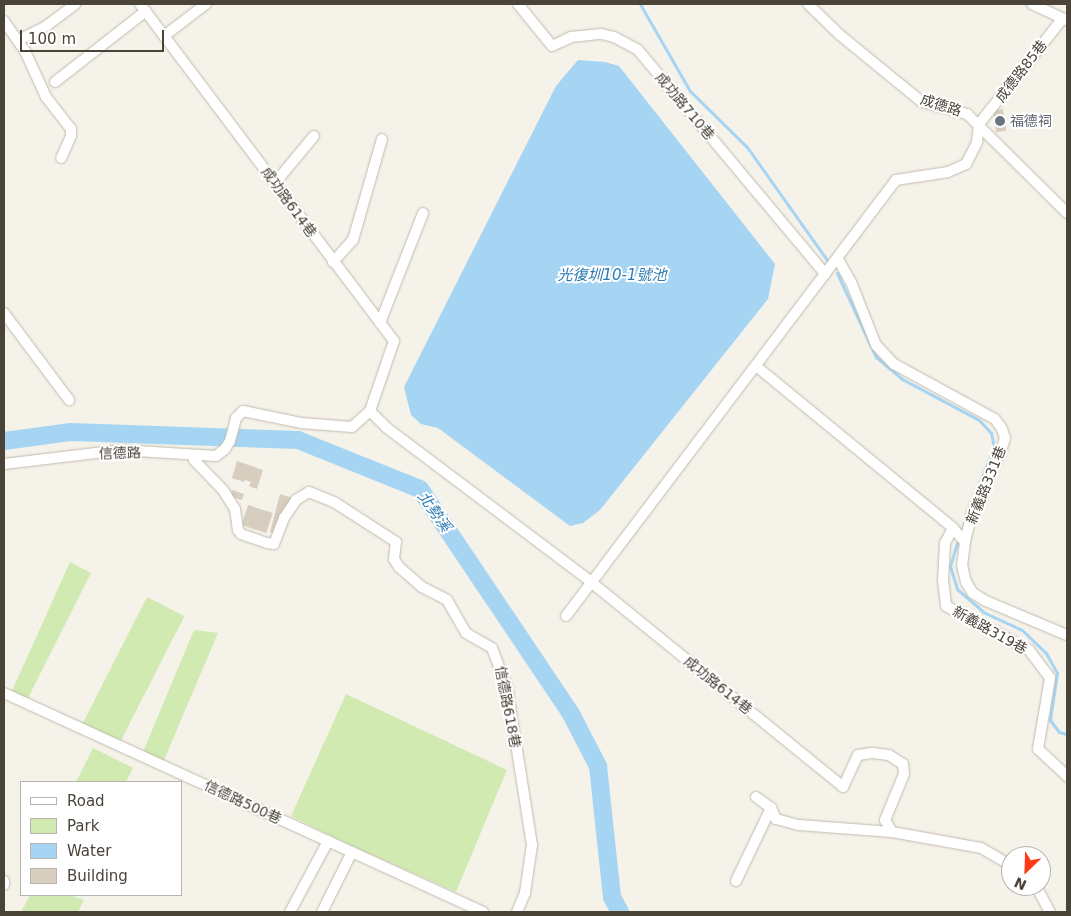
<!DOCTYPE html>
<meta charset="utf-8">
<style>
body{margin:0}
#map{position:relative;width:1071px;height:916px;overflow:hidden;background:#f5f2ea;font-family:"DejaVu Sans","Noto Sans TC",sans-serif}
div>[style]{position:absolute}
[style*='--x']{left:calc(var(--x)*1px);top:calc(var(--y)*1px);width:calc(var(--w)*1px);rotate:calc(var(--a)*1deg)}
.green>*{inset:0;background:#d1eab2;transform-origin:0 0}
.water>*{inset:0;background:#a6d4f3}
.stream>*{height:3px;margin:-1.5px;padding:0 1.5px;transform-origin:1.5px;border-radius:1.5px;background:#a6d4f3}
.river>*{height:18px;margin:-9px;padding:0 9px;transform-origin:9px;border-radius:9px;background:#a6d4f3}
.building>*{inset:0;background:#d7cebf;transform-origin:0 0}
.roads{filter:drop-shadow(0 0 1px #c1baac) drop-shadow(0 0 1px #c1baac)}
.minor>*{height:10px;margin:-5px;padding:0 5px;transform-origin:5px;border-radius:5px;background:#fff}
.dots>*{width:14px;height:14px;translate:-50% -50%;box-sizing:border-box;border:2px solid #fff;border-radius:50%}
span{translate:-50% -50%;white-space:nowrap;text-align:center;line-height:1.15;-webkit-text-stroke:4px #fff;paint-order:stroke}
.street-label{font-size:14px;color:#4a4338}
.worship-label{font-size:14px;color:#5b616d}
.left{translate:0 -50%;text-align:left}
.water-label{font-size:15px;color:#2c7ab2;font-style:italic}
.frame{position:absolute;inset:0;border:5px solid #4a4338;pointer-events:none}
.legend{position:absolute;left:20px;top:781px;width:162px;height:115px;box-sizing:border-box;background:#fff;border:1px solid #b7b4af;margin:0;padding:6px 9px;list-style:none;font-size:15px;color:#4a4338}
.legend li{display:flex;align-items:center;gap:10px;height:25px}
.legend b{width:25px;border:1px solid #b7b4af}
.north{position:absolute;left:1001px;top:846px;width:50px;height:50px;box-sizing:border-box;background:#fff;border:1px solid #b7b4af;border-radius:50%;rotate:204deg;font-size:14px;font-weight:700;line-height:20px;text-align:center;color:#4a4338}
.north::after{content:'';display:block;margin:auto;width:18px;height:22px;background:#ff3a18;clip-path:polygon(50% 0,100% 100%,50% 72%,0 100%)}
.scale{position:absolute;left:20px;top:30px;width:144px;height:22px;box-sizing:border-box;border:2px solid #4a4338;border-top:0;padding-left:6px;font-size:15px;line-height:18px;white-space:nowrap;color:#4a4338;-webkit-text-stroke:4px #fff;paint-order:stroke}
</style>
<div id="map">
<div class="green">
<i style="clip-path:polygon(70px 562px,91px 573px,27px 700px,11px 693px)"></i>
<i style="left:147px;top:597px;width:42px;height:150px;rotate:27deg"></i>
<i style="clip-path:polygon(194px 630px,218px 633px,164px 760px,164px 771px,140px 759px)"></i>
<i style="clip-path:polygon(346px 694px,507px 770px,456px 892px,352px 846px,291px 816px)"></i>
<i style="clip-path:polygon(93px 748px,133px 768px,126px 782px,76px 782px)"></i>
<i style="clip-path:polygon(30px 895px,71px 895px,84px 900px,78px 912px,21px 912px)"></i>
</div>
<div class="water">
<i style="clip-path:polygon(578px 60px,605px 62px,619px 66px,775px 264px,768px 299px,600px 510px,583px 523px,570px 526px,438px 428px,421px 424px,411px 415px,404px 387px,556px 86px)"></i>
</div>
<div class="stream">
<i style="--x:640;--y:4;--w:100;--a:60.1"></i>
<i style="--x:690;--y:91;--w:80;--a:44.5"></i>
<i style="--x:747;--y:147;--w:138;--a:54.7"></i>
<i style="--x:837;--y:273;--w:93;--a:65.1"></i>
<i style="--x:876;--y:357;--w:34;--a:40"></i>
<i style="--x:902;--y:379;--w:87;--a:28"></i>
<i style="--x:979;--y:420;--w:18;--a:47"></i>
<i style="--x:991;--y:433;--w:14;--a:78"></i>
<i style="--x:994;--y:447;--w:48;--a:111.8"></i>
<i style="--x:963;--y:528;--w:7;--a:-74"></i>
<i style="--x:957;--y:543;--w:24;--a:107"></i>
<i style="--x:950;--y:566;--w:24;--a:73"></i>
<i style="--x:957;--y:589;--w:35;--a:41"></i>
<i style="--x:983;--y:612;--w:43;--a:24.8"></i>
<i style="--x:1022;--y:630;--w:33;--a:44"></i>
<i style="--x:1046;--y:653;--w:23;--a:61"></i>
<i style="--x:1057;--y:673;--w:48;--a:98.5"></i>
<i style="--x:1050;--y:720;--w:15;--a:53"></i>
<i style="--x:1059;--y:732;--w:8;--a:14"></i>
</div>
<div class="river">
<i style="--x:4;--y:441;--w:68;--a:-7.7"></i>
<i style="--x:71;--y:432;--w:227;--a:2"></i>
<i style="--x:298;--y:440;--w:131;--a:21.9"></i>
<i style="--x:420;--y:489;--w:271;--a:56.1"></i>
<i style="--x:571;--y:714;--w:59;--a:62.6"></i>
<i style="--x:598;--y:766;--w:132;--a:83.9"></i>
<i style="--x:612;--y:897;--w:17;--a:62"></i>
</div>
<div class="building">
<i style="left:1003px;top:109px;width:22px;height:10px;rotate:82deg"></i>
<i style="clip-path:polygon(237px 461px,263px 470px,257px 489px,249px 486px,251px 482px,245px 480px,244px 482px,232px 478px)"></i>
<i style="clip-path:polygon(232px 490px,244px 494px,242px 500px,231px 497px)"></i>
<i style="clip-path:polygon(280px 494px,293px 498px,284px 508px,275px 534px,270px 532px)"></i>
<i style="left:248px;top:505px;width:26px;height:21px;rotate:18deg"></i>
</div>
<div class="roads">
<div class="minor">
<i style="--x:518;--y:4;--w:54;--a:51"></i>
<i style="--x:552;--y:46;--w:21;--a:-25"></i>
<i style="--x:571;--y:37;--w:30;--a:-6"></i>
<i style="--x:601;--y:34;--w:13;--a:13"></i>
<i style="--x:614;--y:37;--w:27;--a:28"></i>
<i style="--x:638;--y:50;--w:292;--a:50.1"></i>
<i style="--x:808;--y:4;--w:45;--a:44.1"></i>
<i style="--x:840;--y:35;--w:106;--a:39.3"></i>
<i style="--x:922;--y:102;--w:47;--a:14.9"></i>
<i style="--x:967;--y:114;--w:141;--a:44.7"></i>
<i style="--x:1032;--y:4;--w:38;--a:25"></i>
<i style="--x:4;--y:21;--w:37;--a:55"></i>
<i style="--x:25;--y:51;--w:51;--a:65.5"></i>
<i style="--x:46;--y:97;--w:41;--a:52"></i>
<i style="--x:71;--y:129;--w:7;--a:90"></i>
<i style="--x:71;--y:136;--w:24;--a:114"></i>
<i style="--x:164;--y:36;--w:53;--a:-37.3"></i>
<i style="--x:19;--y:40;--w:29;--a:-27"></i>
<i style="--x:45;--y:27;--w:38;--a:-37"></i>
<i style="--x:55;--y:82;--w:115;--a:-38"></i>
<i style="--x:275;--y:183;--w:61;--a:-50.3"></i>
<i style="--x:838;--y:259;--w:26;--a:61"></i>
<i style="--x:851;--y:282;--w:68;--a:68.4"></i>
<i style="--x:876;--y:345;--w:26;--a:47"></i>
<i style="--x:894;--y:364;--w:115;--a:28.6"></i>
<i style="--x:995;--y:419;--w:12;--a:55"></i>
<i style="--x:1002;--y:429;--w:9;--a:72"></i>
<i style="--x:1005;--y:438;--w:10;--a:107"></i>
<i style="--x:1002;--y:448;--w:72;--a:114.8"></i>
<i style="--x:972;--y:513;--w:30;--a:104"></i>
<i style="--x:965;--y:542;--w:23;--a:97"></i>
<i style="--x:962;--y:565;--w:17;--a:77"></i>
<i style="--x:966;--y:582;--w:13;--a:58"></i>
<i style="--x:973;--y:593;--w:15;--a:32"></i>
<i style="--x:986;--y:601;--w:88;--a:22.8"></i>
<i style="--x:333;--y:262;--w:30;--a:-48"></i>
<i style="--x:353;--y:240;--w:105;--a:-74"></i>
<i style="--x:4;--y:313;--w:109;--a:53.2"></i>
<i style="--x:380;--y:323;--w:118;--a:-68.6"></i>
<i style="--x:756;--y:366;--w:255;--a:39.4"></i>
<i style="--x:370;--y:411;--w:24;--a:45"></i>
<i style="--x:387;--y:428;--w:256;--a:37"></i>
<i style="--x:591;--y:582;--w:325;--a:39.1"></i>
<i style="--x:843;--y:787;--w:35;--a:-65"></i>
<i style="--x:858;--y:755;--w:14;--a:-8"></i>
<i style="--x:872;--y:753;--w:17;--a:7"></i>
<i style="--x:889;--y:755;--w:17;--a:33"></i>
<i style="--x:903;--y:764;--w:10;--a:84"></i>
<i style="--x:904;--y:774;--w:50;--a:112.4"></i>
<i style="--x:885;--y:820;--w:14;--a:60"></i>
<i style="--x:892;--y:832;--w:90;--a:10.2"></i>
<i style="--x:981;--y:848;--w:34;--a:30"></i>
<i style="--x:194;--y:455;--w:5;--a:90"></i>
<i style="--x:194;--y:460;--w:42;--a:46"></i>
<i style="--x:223;--y:490;--w:22;--a:58"></i>
<i style="--x:235;--y:509;--w:21;--a:82"></i>
<i style="--x:238;--y:530;--w:5;--a:53"></i>
<i style="--x:241;--y:534;--w:28;--a:19"></i>
<i style="--x:267;--y:543;--w:7;--a:8"></i>
<i style="--x:274;--y:544;--w:28;--a:-69"></i>
<i style="--x:284;--y:518;--w:22;--a:-56"></i>
<i style="--x:296;--y:500;--w:15;--a:-32"></i>
<i style="--x:309;--y:492;--w:27;--a:22"></i>
<i style="--x:334;--y:502;--w:74;--a:32.8"></i>
<i style="--x:396;--y:542;--w:17;--a:97"></i>
<i style="--x:394;--y:559;--w:9;--a:58"></i>
<i style="--x:399;--y:567;--w:30;--a:41"></i>
<i style="--x:422;--y:587;--w:28;--a:27"></i>
<i style="--x:447;--y:600;--w:38;--a:60"></i>
<i style="--x:466;--y:633;--w:30;--a:30"></i>
<i style="--x:492;--y:648;--w:42;--a:69"></i>
<i style="--x:507;--y:687;--w:160;--a:81"></i>
<i style="--x:532;--y:845;--w:49;--a:98.3"></i>
<i style="--x:525;--y:893;--w:21;--a:113"></i>
<i style="--x:4;--y:464;--w:118;--a:-6.8"></i>
<i style="--x:121;--y:450;--w:95;--a:3.6"></i>
<i style="--x:216;--y:456;--w:11;--a:-38"></i>
<i style="--x:225;--y:449;--w:9;--a:-58"></i>
<i style="--x:230;--y:441;--w:24;--a:-75"></i>
<i style="--x:236;--y:418;--w:10;--a:-45"></i>
<i style="--x:243;--y:411;--w:59;--a:11.7"></i>
<i style="--x:301;--y:423;--w:51;--a:4.5"></i>
<i style="--x:352;--y:427;--w:24;--a:-42"></i>
<i style="--x:370;--y:411;--w:74;--a:-71.1"></i>
<i style="--x:394;--y:341;--w:422;--a:-127"></i>
<i style="--x:965;--y:542;--w:18;--a:-131"></i>
<i style="--x:953;--y:528;--w:17;--a:118"></i>
<i style="--x:945;--y:543;--w:37;--a:93"></i>
<i style="--x:943;--y:580;--w:26;--a:83"></i>
<i style="--x:946;--y:606;--w:94;--a:27.9"></i>
<i style="--x:1029;--y:650;--w:35;--a:53"></i>
<i style="--x:1050;--y:678;--w:72;--a:99.6"></i>
<i style="--x:1038;--y:749;--w:40;--a:43"></i>
<i style="--x:566;--y:616;--w:547;--a:-52.88"></i>
<i style="--x:896;--y:180;--w:53;--a:-8.7"></i>
<i style="--x:948;--y:172;--w:20;--a:-24"></i>
<i style="--x:966;--y:164;--w:25;--a:-63"></i>
<i style="--x:977;--y:142;--w:18;--a:-84"></i>
<i style="--x:979;--y:124;--w:135;--a:-51.6"></i>
<i style="--x:4;--y:693;--w:527;--a:24.57"></i>
<i style="--x:756;--y:797;--w:19;--a:36"></i>
<i style="--x:4;--y:881;--w:4;--a:90"></i>
<i style="--x:736;--y:881;--w:81;--a:-64.4"></i>
<i style="--x:771;--y:808;--w:12;--a:66"></i>
<i style="--x:776;--y:819;--w:24;--a:15"></i>
<i style="--x:799;--y:825;--w:93;--a:4.3"></i>
<i style="--x:1036;--y:886;--w:30;--a:62"></i>
<i style="--x:290;--y:912;--w:81;--a:-61.8"></i>
<i style="--x:322;--y:912;--w:67;--a:-63.4"></i>
</div>
</div>
<div class="dots">
<i style="left:1000px;top:121px;background:#6b7280"></i>
</div>
<div class="street-label">
<span style="left:1021px;top:71px;rotate:-52deg">成德路85巷</span>
<span style="left:941px;top:105px;rotate:18deg">成德路</span>
<span style="left:685px;top:106px;rotate:50deg">成功路710巷</span>
<span style="left:289px;top:202px;rotate:54deg">成功路614巷</span>
<span style="left:120px;top:453px;rotate:-2deg">信德路</span>
<span style="left:986px;top:485px;rotate:-68deg">新義路331巷</span>
<span style="left:990px;top:630px;rotate:29deg">新義路319巷</span>
<span style="left:718px;top:685px;rotate:39deg">成功路614巷</span>
<span style="left:508px;top:707px;rotate:79deg">信德路618巷</span>
<span style="left:243px;top:802px;rotate:25deg">信德路500巷</span>
</div>
<div class="worship-label">
<span class="left" style="left:1010px;top:121px">福德祠</span>
</div>
<div class="water-label">
<span style="left:612px;top:276px">光復圳10-1號池</span>
<span style="left:434px;top:512px;rotate:54deg">北勢溪</span>
</div>
<div class="frame"></div>
<ul class="legend">
<li><b style="height:6px;background:#fff"></b>Road</li>
<li><b style="height:14px;background:#d1eab2"></b>Park</li>
<li><b style="height:14px;background:#a6d4f3"></b>Water</li>
<li><b style="height:14px;background:#d7cebf"></b>Building</li>
</ul>
<div class="north">N</div>
<div class="scale">100 m</div>
</div>
